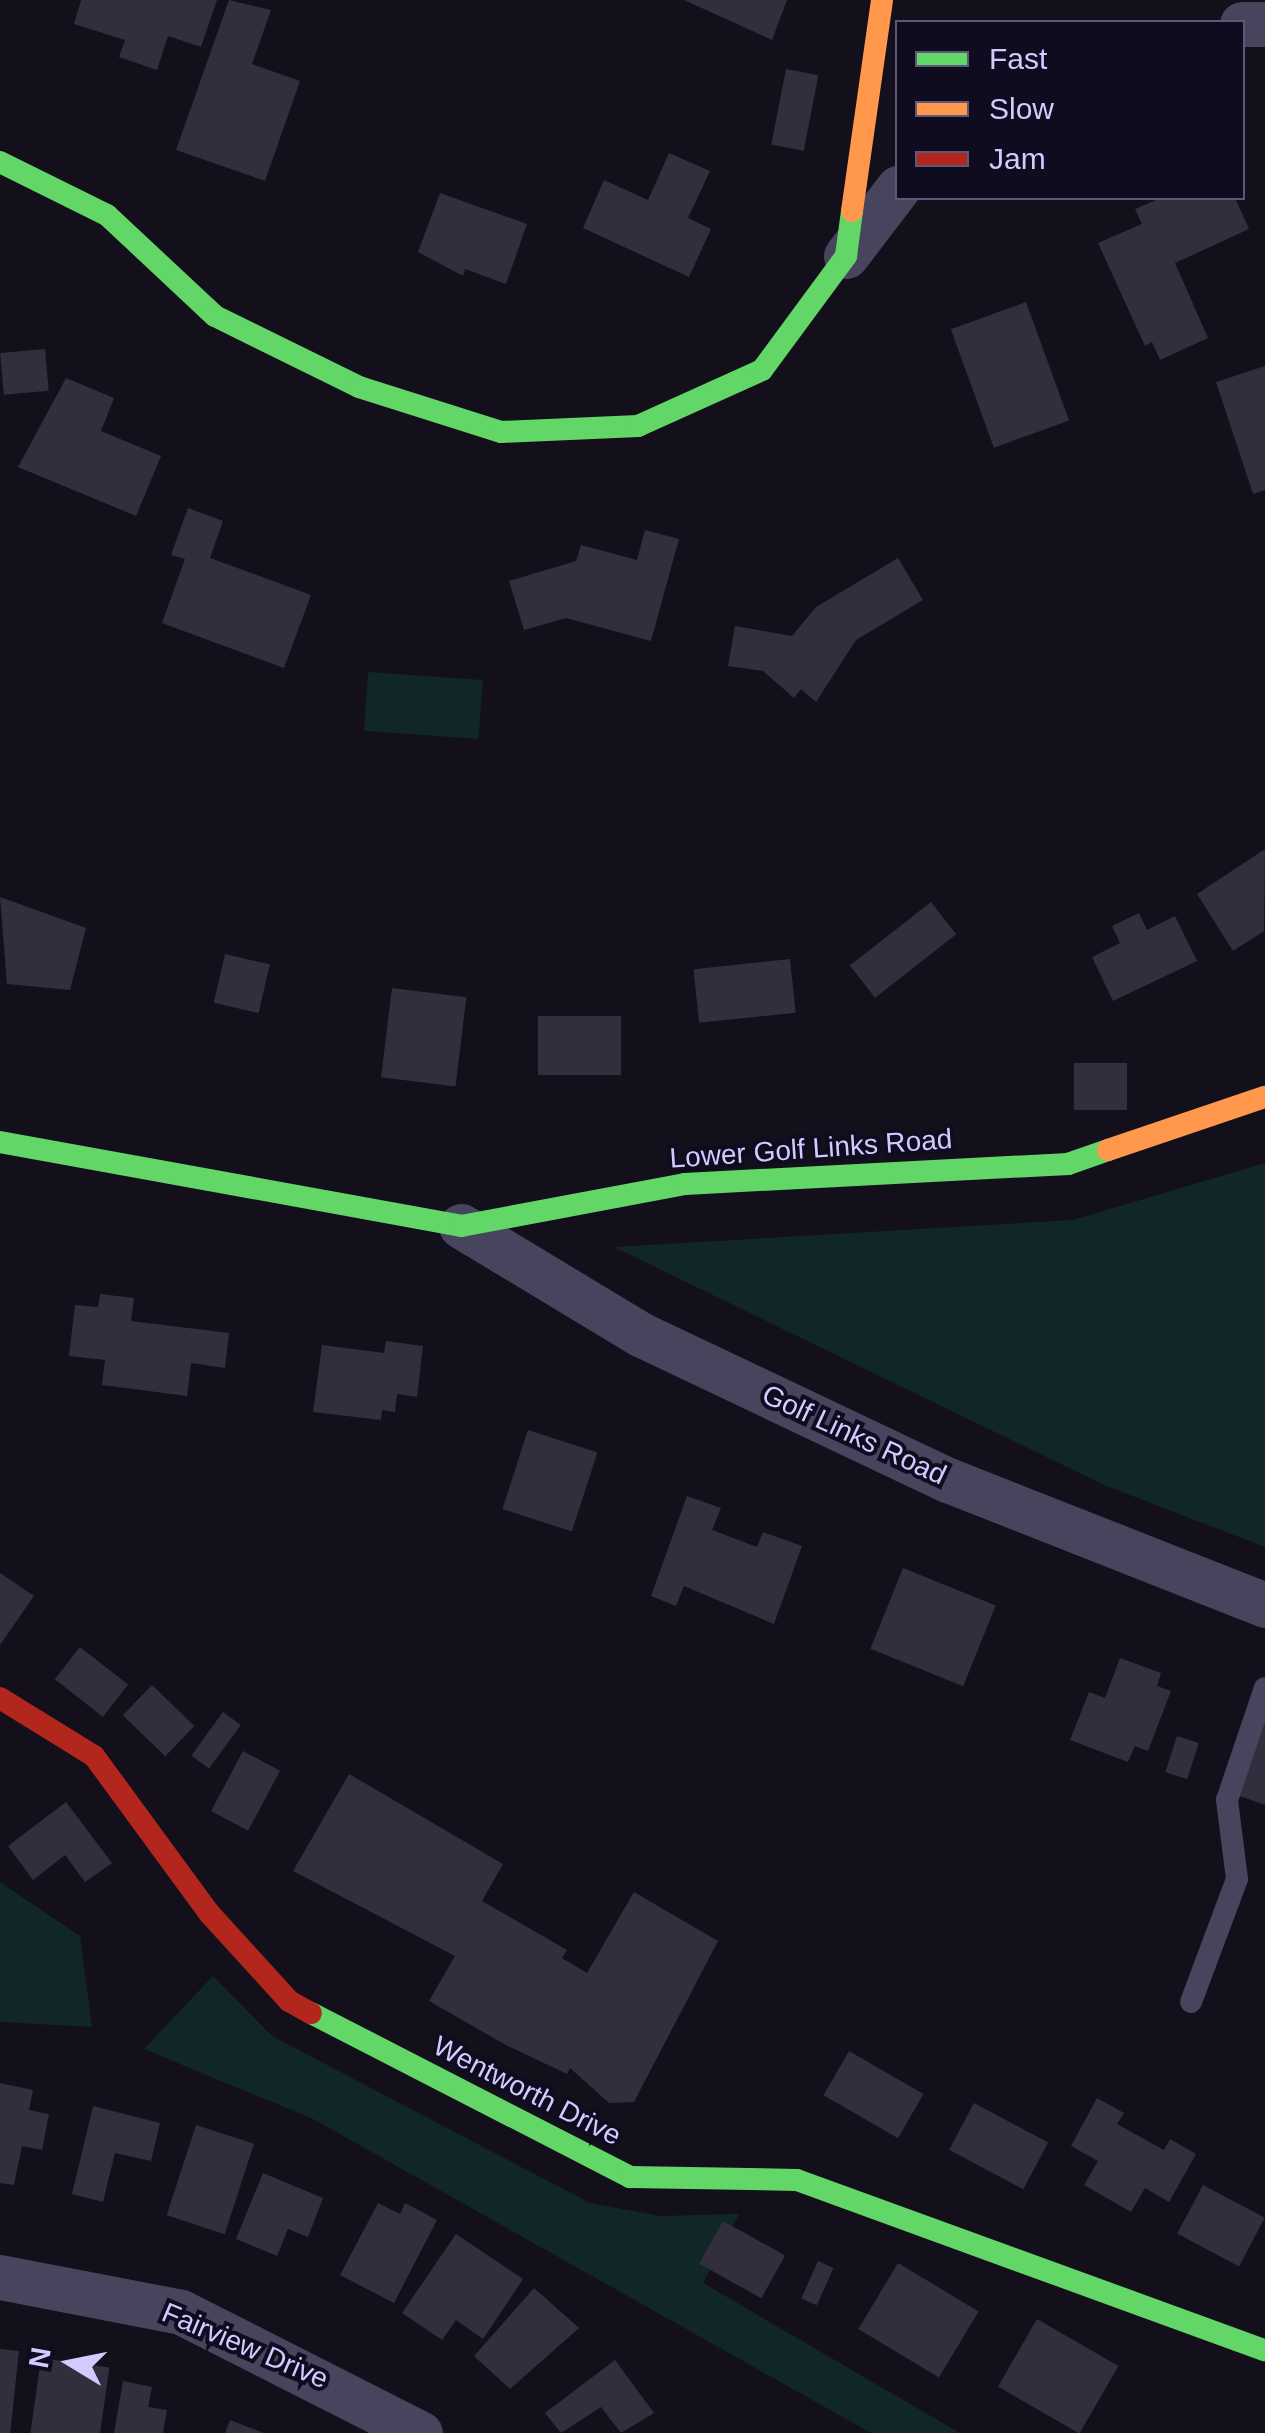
<!DOCTYPE html>
<style>
body{margin:0}
#map{position:relative;width:1265px;height:2433px;overflow:hidden;background:#13101c;font-family:Arial,sans-serif}
div>[style]{position:absolute}
[style*='--x']{left:calc(var(--x)*1px);top:calc(var(--y)*1px);width:calc(var(--w)*1px);rotate:calc(var(--a)*1deg)}
.green>*{inset:0;background:#102627;transform-origin:0 0}
.building>*{inset:0;background:#312e3e;transform-origin:0 0}
.lane>*{height:22px;margin:-11px;padding:0 11px;transform-origin:11px;border-radius:11px;background:#46455d}
.street>*{height:45px;margin:-22.5px;padding:0 22.5px;transform-origin:22.5px;border-radius:22.5px;background:#46455d}
.fast>*{height:22px;margin:-11px;padding:0 11px;transform-origin:11px;border-radius:11px;background:#63d668}
.slow>*{height:22px;margin:-11px;padding:0 11px;transform-origin:11px;border-radius:11px;background:#ff974d}
.jam>*{height:22px;margin:-11px;padding:0 11px;transform-origin:11px;border-radius:11px;background:#b3261e}
span{translate:-50% -50%;white-space:nowrap;text-align:center;line-height:1.15;-webkit-text-stroke:8px #100c20;paint-order:stroke}
.street-label{font-size:28px;color:#d1cbff}
.legend{position:absolute;left:895px;top:20px;width:350px;height:180px;box-sizing:border-box;background:#100c20;border:2px solid #5d5879;margin:0;padding:12px 18px;list-style:none;font-size:30px;color:#d1cbff}
.legend li{display:flex;align-items:center;gap:20px;height:50px}
.legend b{width:50px;border:2px solid #5d5879}
.north{position:absolute;left:20px;top:2313px;width:100px;height:100px;-webkit-text-stroke:8px #100c20;paint-order:stroke;rotate:280deg;font-size:28px;font-weight:700;line-height:40px;text-align:center;color:#d1cbff}
.north::after{content:'';display:block;margin:auto;width:35px;height:45px;background:#d1cbff;clip-path:polygon(50% 0,100% 100%,50% 72%,0 100%)}
</style>
<div id="map">
<div class="green">
<i style="left:368px;top:672px;width:115px;height:59px;rotate:4deg"></i>
<i style="clip-path:polygon(1265px 1163px,1265px 1547px,1104px 1485px,614px 1247px,1073px 1220px)"></i>
<i style="clip-path:polygon(0 1882px,80px 1936px,92px 2027px,0 2022px)"></i>
<i style="clip-path:polygon(213px 1976px,272px 2036px,590px 2203px,661px 2216px,739px 2214px,703px 2283px,960px 2433px,871px 2433px,313px 2119px,144px 2049px)"></i>
</div>
<div class="building">
<i style="clip-path:polygon(81px 0,217px 0,201px 47px,168px 36px,157px 70px,119px 57px,125px 40px,74px 24px)"></i>
<i style="clip-path:polygon(229px 0,271px 10px,252px 64px,300px 81px,265px 181px,176px 150px)"></i>
<i style="clip-path:polygon(684px 0,787px 0,772px 40px)"></i>
<i style="left:786px;top:69px;width:33px;height:77px;rotate:11deg"></i>
<i style="clip-path:polygon(669px 153px,710px 171px,688px 218px,711px 229px,689px 277px,583px 228px,604px 180px,648px 200px)"></i>
<i style="clip-path:polygon(440px 193px,527px 224px,506px 284px,465px 269px,463px 276px,418px 252px)"></i>
<i style="clip-path:polygon(1161px 198px,1235px 198px,1249px 229px,1175px 263px,1208px 338px,1160px 360px,1152px 342px,1145px 346px,1098px 243px,1142px 224px,1135px 209px)"></i>
<i style="left:1026px;top:302px;width:126px;height:80px;rotate:70deg"></i>
<i style="left:45px;top:349px;width:42px;height:45px;rotate:85deg"></i>
<i style="clip-path:polygon(1265px 366px,1265px 490px,1253px 494px,1216px 382px)"></i>
<i style="clip-path:polygon(66px 378px,114px 398px,101px 431px,161px 456px,136px 516px,18px 467px)"></i>
<i style="clip-path:polygon(188px 508px,223px 521px,210px 558px,311px 595px,284px 668px,162px 623px,185px 559px,171px 555px)"></i>
<i style="clip-path:polygon(645px 530px,679px 539px,651px 641px,566px 618px,524px 630px,509px 581px,576px 561px,581px 545px,637px 560px)"></i>
<i style="clip-path:polygon(898px 558px,923px 600px,856px 640px,816px 702px,801px 689px,794px 698px,763px 671px,728px 666px,735px 626px,792px 636px,816px 607px)"></i>
<i style="clip-path:polygon(1265px 849px,1264px 931px,1233px 951px,1197px 894px)"></i>
<i style="clip-path:polygon(0 897px,86px 928px,70px 990px,7px 984px)"></i>
<i style="left:931px;top:902px;width:41px;height:103px;rotate:52deg"></i>
<i style="clip-path:polygon(1139px 913px,1147px 930px,1175px 916px,1197px 961px,1113px 1001px,1092px 957px,1120px 943px,1112px 926px)"></i>
<i style="left:225px;top:954px;width:46px;height:50px;rotate:13deg"></i>
<i style="left:790px;top:959px;width:54px;height:97px;rotate:84deg"></i>
<i style="left:392px;top:988px;width:75px;height:90px;rotate:7deg"></i>
<i style="left:538px;top:1016px;width:83px;height:59px"></i>
<i style="left:1074px;top:1063px;width:53px;height:47px"></i>
<i style="clip-path:polygon(100px 1294px,134px 1298px,131px 1321px,229px 1333px,225px 1368px,191px 1363px,187px 1396px,102px 1385px,105px 1360px,69px 1356px,75px 1305px,98px 1307px)"></i>
<i style="clip-path:polygon(386px 1341px,423px 1346px,417px 1397px,397px 1394px,395px 1412px,382px 1410px,381px 1420px,313px 1412px,322px 1345px,384px 1353px)"></i>
<i style="left:528px;top:1430px;width:73px;height:83px;rotate:18deg"></i>
<i style="clip-path:polygon(687px 1496px,721px 1508px,712px 1530px,757px 1547px,763px 1532px,802px 1546px,774px 1624px,684px 1586px,676px 1606px,651px 1596px)"></i>
<i style="left:903px;top:1568px;width:100px;height:87px;rotate:22deg"></i>
<i style="clip-path:polygon(0 1573px,34px 1596px,0 1645px)"></i>
<i style="left:80px;top:1647px;width:61px;height:41px;rotate:38deg"></i>
<i style="clip-path:polygon(1120px 1658px,1161px 1673px,1157px 1686px,1171px 1691px,1148px 1751px,1135px 1746px,1128px 1762px,1070px 1740px,1089px 1692px,1105px 1698px)"></i>
<i style="left:152px;top:1685px;width:59px;height:42px;rotate:44deg"></i>
<i style="left:223px;top:1712px;width:22px;height:54px;rotate:36deg"></i>
<i style="clip-path:polygon(1265px 1718px,1265px 1805px,1237px 1795px)"></i>
<i style="left:1177px;top:1736px;width:23px;height:38px;rotate:18deg"></i>
<i style="left:243px;top:1751px;width:42px;height:68px;rotate:28deg"></i>
<i style="clip-path:polygon(349px 1774px,503px 1864px,482px 1901px,567px 1950px,562px 1958px,587px 1973px,634px 1892px,718px 1941px,634px 2102px,609px 2103px,570px 2068px,567px 2074px,506px 2045px,429px 2001px,455px 1956px,293px 1871px)"></i>
<i style="clip-path:polygon(66px 1802px,112px 1863px,85px 1882px,65px 1855px,33px 1880px,8px 1846px)"></i>
<i style="left:849px;top:2051px;width:86px;height:51px;rotate:30deg"></i>
<i style="clip-path:polygon(0 2083px,33px 2090px,29px 2110px,49px 2114px,42px 2150px,22px 2146px,14px 2185px,0 2183px)"></i>
<i style="clip-path:polygon(1097px 2098px,1124px 2113px,1117px 2124px,1164px 2150px,1170px 2139px,1196px 2154px,1169px 2202px,1145px 2188px,1131px 2212px,1084px 2185px,1098px 2161px,1071px 2146px)"></i>
<i style="left:974px;top:2103px;width:84px;height:53px;rotate:28deg"></i>
<i style="clip-path:polygon(93px 2106px,160px 2123px,151px 2161px,115px 2153px,103px 2202px,72px 2194px)"></i>
<i style="left:196px;top:2125px;width:61px;height:95px;rotate:18deg"></i>
<i style="clip-path:polygon(263px 2173px,323px 2198px,308px 2237px,288px 2229px,277px 2256px,236px 2239px)"></i>
<i style="left:1203px;top:2185px;width:70px;height:55px;rotate:28deg"></i>
<i style="clip-path:polygon(378px 2203px,400px 2214px,405px 2203px,437px 2220px,394px 2303px,340px 2275px)"></i>
<i style="left:723px;top:2221px;width:71px;height:49px;rotate:29deg"></i>
<i style="clip-path:polygon(456px 2234px,523px 2279px,483px 2339px,456px 2320px,442px 2340px,402px 2313px)"></i>
<i style="left:818px;top:2261px;width:17px;height:41px;rotate:24deg"></i>
<i style="left:898px;top:2263px;width:94px;height:77px;rotate:31deg"></i>
<i style="clip-path:polygon(534px 2288px,579px 2328px,510px 2389px,474px 2356px)"></i>
<i style="left:1037px;top:2319px;width:94px;height:78px;rotate:30deg"></i>
<i style="left:0;top:2349px;width:19px;height:84px;rotate:6deg"></i>
<i style="left:41px;top:2358px;width:69px;height:76px;rotate:8deg"></i>
<i style="clip-path:polygon(615px 2360px,654px 2413px,621px 2433px,601px 2407px,561px 2433px,545px 2413px)"></i>
<i style="clip-path:polygon(123px 2381px,152px 2387px,148px 2407px,167px 2410px,163px 2433px,114px 2433px)"></i>
<i style="clip-path:polygon(230px 2420px,264px 2433px,225px 2433px)"></i>
</div>
<div class="lane">
<i style="--x:1191;--y:2002;--w:131;--a:-69.5"></i>
<i style="--x:1237;--y:1879;--w:80;--a:-97.2"></i>
<i style="--x:1227;--y:1800;--w:118;--a:-71.3"></i>
</div>
<div class="street">
<i style="--x:1242;--y:24;--w:23;--a:0"></i>
<i style="--x:846;--y:256;--w:86;--a:-52.6"></i>
<i style="--x:461;--y:1226;--w:211;--a:31.1"></i>
<i style="--x:642;--y:1335;--w:339;--a:25.4"></i>
<i style="--x:948;--y:1480;--w:341;--a:21.5"></i>
<i style="--x:0;--y:2277;--w:184;--a:10.9"></i>
<i style="--x:181;--y:2312;--w:268;--a:26.9"></i>
</div>
<div class="fast">
<i style="--x:0;--y:162;--w:119;--a:26.4"></i>
<i style="--x:107;--y:215;--w:148;--a:43.1"></i>
<i style="--x:215;--y:316;--w:161;--a:26.2"></i>
<i style="--x:359;--y:387;--w:149;--a:17.6"></i>
<i style="--x:501;--y:432;--w:137;--a:-2.5"></i>
<i style="--x:638;--y:426;--w:136;--a:-24.3"></i>
<i style="--x:762;--y:370;--w:142;--a:-53.6"></i>
<i style="--x:846;--y:256;--w:45;--a:-82.4"></i>
<i style="--x:0;--y:1142;--w:469;--a:10.3"></i>
<i style="--x:461;--y:1226;--w:228;--a:-10.6"></i>
<i style="--x:685;--y:1184;--w:384;--a:-3"></i>
<i style="--x:1068;--y:1164;--w:42;--a:-19.3"></i>
<i style="--x:311;--y:2013;--w:359;--a:27.2"></i>
<i style="--x:630;--y:2177;--w:167;--a:1"></i>
<i style="--x:797;--y:2180;--w:498;--a:20"></i>
</div>
<div class="slow">
<i style="--x:852;--y:211;--w:213;--a:-81.9"></i>
<i style="--x:1108;--y:1150;--w:166;--a:-18.7"></i>
</div>
<div class="jam">
<i style="--x:0;--y:1698;--w:110;--a:31.7"></i>
<i style="--x:94;--y:1756;--w:195;--a:53.8"></i>
<i style="--x:209;--y:1913;--w:119;--a:47.7"></i>
<i style="--x:289;--y:2001;--w:25;--a:29"></i>
</div>
<div class="street-label">
<span style="left:811px;top:1149px;rotate:-4deg">Lower Golf Links Road</span>
<span style="left:854px;top:1435px;rotate:25deg">Golf Links Road</span>
<span style="left:527px;top:2091px;rotate:27deg">Wentworth Drive</span>
<span style="left:245px;top:2346px;rotate:23deg">Fairview Drive</span>
</div>
<ul class="legend">
<li><b style="height:12px;background:#63d668"></b>Fast</li>
<li><b style="height:12px;background:#ff974d"></b>Slow</li>
<li><b style="height:12px;background:#b3261e"></b>Jam</li>
</ul>
<div class="north">N</div>
</div>
